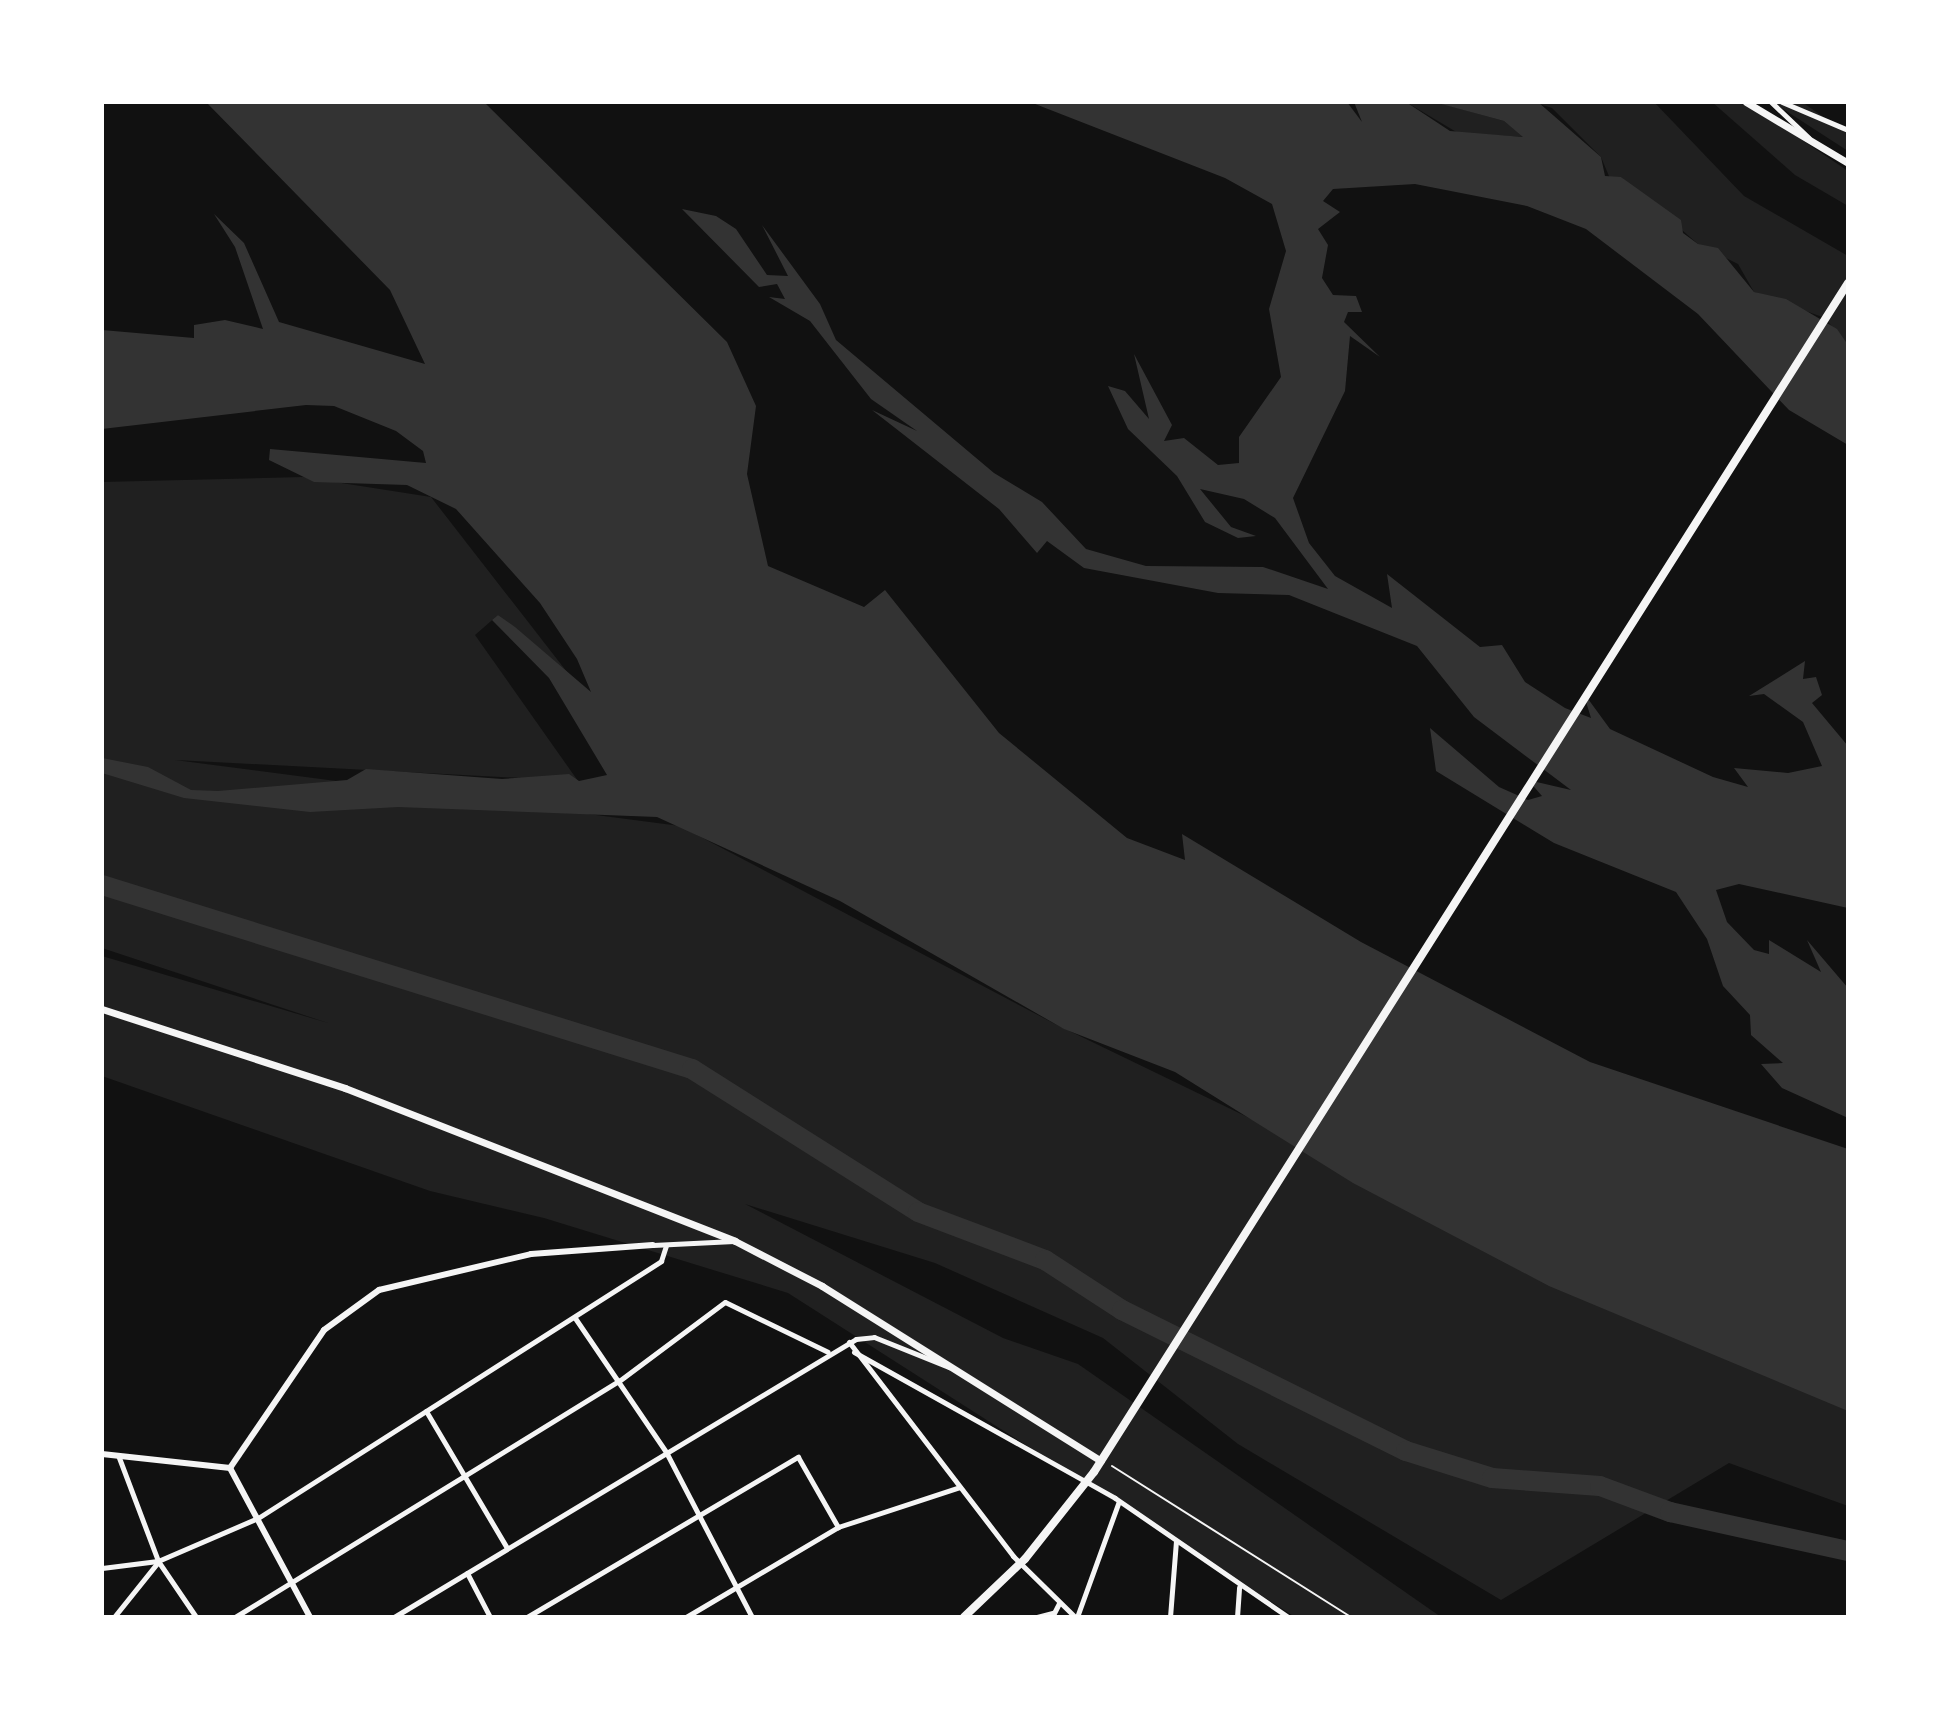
<!DOCTYPE html>
<style>
body{margin:0}
#map{position:relative;width:1950px;height:1719px;overflow:hidden;background:#111;font-family:Arial,sans-serif}
div>[style]{position:absolute}
[style*='--x']{left:calc(var(--x)*1px);top:calc(var(--y)*1px);width:calc(var(--w)*1px);rotate:calc(var(--a)*1deg)}
.green>*{inset:0;background:#202020}
.water>*{inset:0;background:#333}
.river>*{height:20px;margin:-10px;padding:0 10px;transform-origin:10px;border-radius:10px;background:#333}
.path>*{height:2px;margin:-1px;padding:0 1px;transform-origin:1px;border-radius:1px;background:#f5f5f5}
.minor>*{height:5px;margin:-2.5px;padding:0 2.5px;transform-origin:2.5px;border-radius:2.5px;background:#f5f5f5}
.tertiary>*{height:6px;margin:-3px;padding:0 3px;transform-origin:3px;border-radius:3px;background:#f5f5f5}
.secondary>*{height:7px;margin:-3.5px;padding:0 3.5px;transform-origin:3.5px;border-radius:3.5px;background:#f5f5f5}
.trunk>*{height:8px;margin:-4px;padding:0 4px;transform-origin:4px;border-radius:4px;background:#f5f5f5}
span{translate:-50% -50%;white-space:nowrap;text-align:center;line-height:1.15;-webkit-text-stroke:8px #fff;paint-order:stroke}
.frame{position:absolute;inset:0;border:104px solid #fff;pointer-events:none}
</style>
<div id="map">
<div class="green">
<i style="clip-path:polygon(1406px 102px,1436px 102px,1504px 121px,1525px 137px,1458px 133px)"></i>
<i style="clip-path:polygon(1533px 102px,1654px 102px,1744px 196px,1848px 256px,1848px 346px,1825px 318px,1754px 292px,1738px 264px,1698px 244px,1621px 177px,1611px 181px,1601px 157px,1552px 108px)"></i>
<i style="clip-path:polygon(1712px 102px,1746px 102px,1848px 171px,1848px 206px,1795px 175px)"></i>
<i style="clip-path:polygon(1772px 102px,1802px 102px,1848px 134px,1848px 151px)"></i>
<i style="clip-path:polygon(303px 477px,431px 497px,574px 681px,498px 615px,475px 635px,578px 781px,175px 760px,680px 826px,1055px 1024px,1848px 1408px,1848px 1506px,1729px 1463px,1501px 1600px,1238px 1444px,1103px 1338px,935px 1263px,745px 1204px,1003px 1338px,1078px 1364px,1441px 1617px,1295px 1617px,788px 1293px,544px 1218px,430px 1191px,102px 1076px,102px 956px,328px 1023px,102px 948px,102px 482px)"></i>
</div>
<div class="water">
<i style="clip-path:polygon(206px 102px,484px 102px,727px 342px,756px 406px,747px 474px,768px 566px,864px 607px,885px 590px,999px 733px,1127px 838px,1185px 860px,1182px 834px,1361px 942px,1590px 1062px,1848px 1149px,1848px 1411px,1549px 1286px,1353px 1183px,1175px 1072px,1064px 1029px,840px 901px,657px 817px,398px 807px,310px 812px,184px 798px,102px 773px,102px 758px,148px 767px,191px 790px,218px 791px,347px 780px,366px 769px,502px 779px,569px 774px,579px 781px,607px 775px,549px 678px,492px 620px,498px 615px,515px 627px,591px 692px,577px 659px,540px 603px,456px 509px,407px 485px,314px 482px,269px 460px,270px 449px,426px 463px,423px 451px,396px 431px,334px 406px,306px 405px,102px 429px,102px 330px,194px 338px,194px 325px,225px 320px,263px 329px,235px 247px,214px 214px,244px 243px,279px 322px,425px 364px,390px 290px)"></i>
<i style="clip-path:polygon(1030px 102px,1347px 102px,1362px 122px,1354px 102px,1406px 102px,1450px 131px,1523px 137px,1504px 121px,1434px 102px,1538px 102px,1601px 157px,1605px 176px,1621px 177px,1681px 220px,1683px 233px,1698px 244px,1718px 248px,1754px 292px,1786px 299px,1837px 329px,1848px 345px,1848px 445px,1789px 410px,1698px 314px,1586px 229px,1527px 206px,1415px 184px,1333px 189px,1323px 201px,1340px 212px,1318px 229px,1328px 245px,1322px 278px,1333px 295px,1356px 296px,1362px 312px,1348px 312px,1344px 322px,1380px 357px,1350px 336px,1345px 391px,1293px 498px,1309px 543px,1335px 576px,1392px 608px,1387px 574px,1480px 647px,1502px 645px,1525px 682px,1565px 708px,1591px 718px,1583px 692px,1610px 729px,1713px 777px,1748px 787px,1734px 768px,1788px 773px,1822px 766px,1803px 722px,1764px 694px,1749px 696px,1805px 661px,1803px 679px,1816px 677px,1822px 695px,1812px 703px,1848px 746px,1848px 908px,1739px 884px,1716px 890px,1727px 922px,1754px 950px,1769px 954px,1769px 940px,1821px 972px,1807px 940px,1848px 988px,1848px 1118px,1782px 1088px,1761px 1064px,1783px 1063px,1751px 1035px,1750px 1015px,1723px 986px,1707px 939px,1676px 892px,1554px 843px,1436px 771px,1430px 728px,1499px 787px,1528px 800px,1542px 796px,1528px 780px,1571px 790px,1474px 717px,1417px 646px,1289px 595px,1218px 593px,1084px 568px,1047px 541px,1037px 553px,999px 509px,872px 410px,917px 431px,871px 399px,810px 321px,769px 297px,785px 299px,777px 284px,759px 287px,682px 209px,716px 216px,736px 229px,767px 275px,788px 276px,762px 225px,820px 304px,836px 340px,994px 473px,1042px 502px,1086px 549px,1146px 566px,1263px 567px,1328px 589px,1275px 518px,1244px 499px,1200px 489px,1231px 527px,1256px 536px,1238px 538px,1205px 522px,1177px 476px,1128px 429px,1108px 386px,1125px 391px,1149px 419px,1134px 354px,1172px 425px,1164px 441px,1184px 438px,1218px 465px,1239px 463px,1239px 437px,1281px 377px,1269px 309px,1286px 251px,1272px 204px,1225px 178px)"></i>
</div>
<div class="river">
<i style="--x:102;--y:885;--w:618;--a:17.32"></i>
<i style="--x:692;--y:1069;--w:267;--a:32.3"></i>
<i style="--x:918;--y:1212;--w:136;--a:20.7"></i>
<i style="--x:1045;--y:1260;--w:92;--a:33"></i>
<i style="--x:1122;--y:1310;--w:317;--a:26.4"></i>
<i style="--x:1406;--y:1451;--w:90;--a:17.4"></i>
<i style="--x:1492;--y:1478;--w:108;--a:4.2"></i>
<i style="--x:1600;--y:1486;--w:75;--a:20.4"></i>
<i style="--x:1670;--y:1512;--w:182;--a:12.4"></i>
</div>
<div class="path">
<i style="--x:1112;--y:1466;--w:283;--a:32.3"></i>
</div>
<div class="minor">
<i style="--x:1771;--y:102;--w:52;--a:43.5"></i>
<i style="--x:1782;--y:102;--w:72;--a:23"></i>
<i style="--x:653;--y:1245;--w:81;--a:-2.8"></i>
<i style="--x:575;--y:1318;--w:162;--a:55.8"></i>
<i style="--x:666;--y:1452;--w:186;--a:62.5"></i>
<i style="--x:849;--y:1342;--w:270;--a:52.5"></i>
<i style="--x:1013;--y:1556;--w:87;--a:44.5"></i>
<i style="--x:854;--y:1352;--w:299;--a:29.2"></i>
<i style="--x:1115;--y:1498;--w:210;--a:34.5"></i>
<i style="--x:426;--y:1411;--w:159;--a:59.4"></i>
<i style="--x:118;--y:1455;--w:113;--a:69.3"></i>
<i style="--x:158;--y:1561;--w:68;--a:55.8"></i>
<i style="--x:102;--y:1568;--w:56;--a:-7.1"></i>
<i style="--x:158;--y:1561;--w:109;--a:-23.3"></i>
<i style="--x:258;--y:1518;--w:478;--a:-32.5"></i>
<i style="--x:661;--y:1261;--w:16;--a:-72"></i>
<i style="--x:467;--y:1573;--w:50;--a:62.4"></i>
<i style="--x:114;--y:1617;--w:70;--a:-51.3"></i>
<i style="--x:235;--y:1617;--w:451;--a:-31.6"></i>
<i style="--x:619;--y:1381;--w:132;--a:-36.7"></i>
<i style="--x:725;--y:1302;--w:114;--a:25.9"></i>
<i style="--x:394;--y:1617;--w:539;--a:-31.04"></i>
<i style="--x:856;--y:1339;--w:18;--a:-6"></i>
<i style="--x:874;--y:1337;--w:81;--a:21.8"></i>
<i style="--x:527;--y:1617;--w:315;--a:-30.6"></i>
<i style="--x:798;--y:1457;--w:81;--a:60.3"></i>
<i style="--x:686;--y:1617;--w:177;--a:-30.6"></i>
<i style="--x:838;--y:1527;--w:128;--a:-18.2"></i>
<i style="--x:1037;--y:1617;--w:16;--a:-15"></i>
<i style="--x:1052;--y:1617;--w:16;--a:-63"></i>
<i style="--x:1077;--y:1617;--w:123;--a:-70.1"></i>
<i style="--x:1170;--y:1617;--w:76;--a:-85.5"></i>
<i style="--x:1237;--y:1617;--w:30;--a:-86"></i>
</div>
<div class="tertiary">
<i style="--x:102;--y:1454;--w:129;--a:6.2"></i>
<i style="--x:230;--y:1468;--w:167;--a:-55.7"></i>
<i style="--x:324;--y:1330;--w:68;--a:-36"></i>
<i style="--x:379;--y:1290;--w:156;--a:-13.3"></i>
<i style="--x:531;--y:1254;--w:122;--a:-4.2"></i>
<i style="--x:230;--y:1468;--w:169;--a:61.8"></i>
</div>
<div class="secondary">
<i style="--x:1746;--y:102;--w:119;--a:30.9"></i>
<i style="--x:102;--y:1009;--w:256;--a:18"></i>
<i style="--x:345;--y:1088;--w:419;--a:21.4"></i>
<i style="--x:735;--y:1241;--w:98;--a:27.3"></i>
<i style="--x:822;--y:1286;--w:329;--a:32.1"></i>
</div>
<div class="trunk">
<i style="--x:964;--y:1617;--w:84;--a:-43.6"></i>
<i style="--x:1025;--y:1559;--w:111;--a:-51.6"></i>
<i style="--x:1094;--y:1472;--w:1408;--a:-57.62"></i>
</div>
<div class="frame"></div>
</div>
